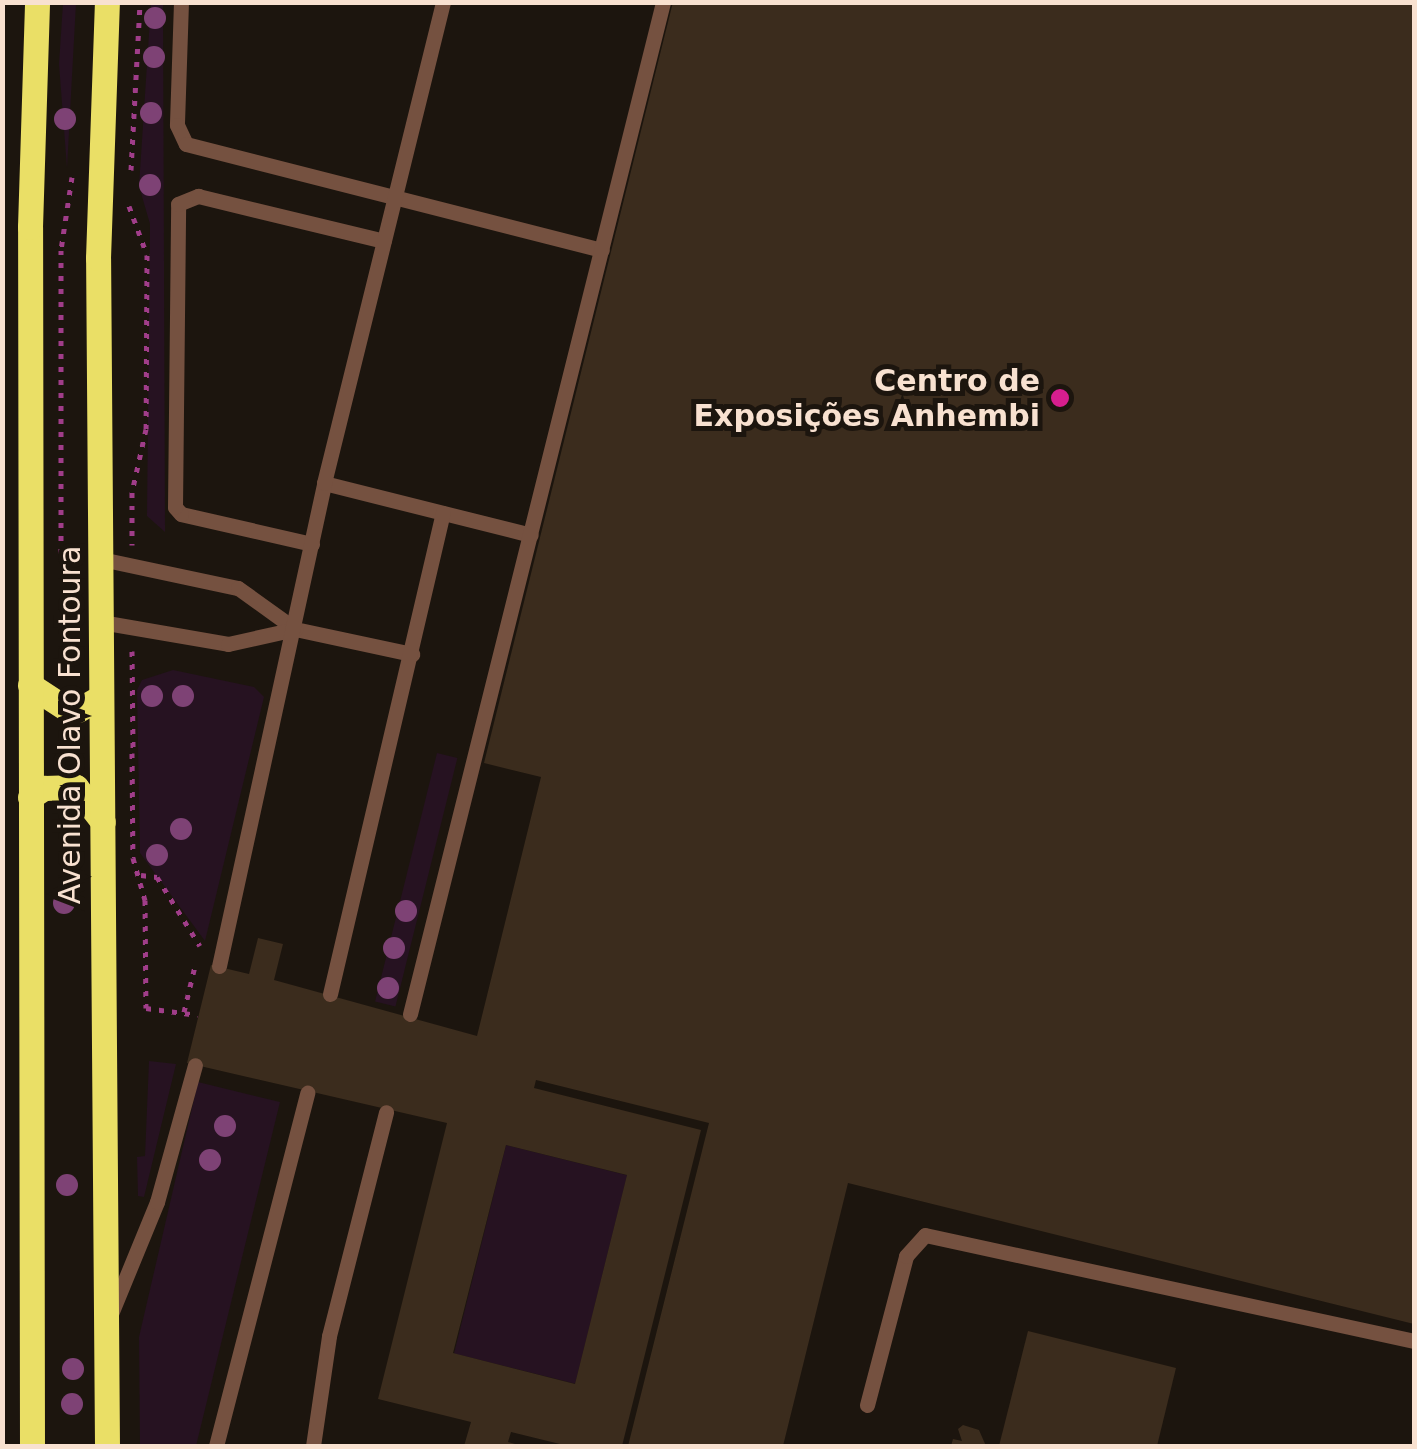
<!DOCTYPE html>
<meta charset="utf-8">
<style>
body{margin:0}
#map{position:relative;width:1417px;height:1449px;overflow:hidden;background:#1c150e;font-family:"DejaVu Sans",sans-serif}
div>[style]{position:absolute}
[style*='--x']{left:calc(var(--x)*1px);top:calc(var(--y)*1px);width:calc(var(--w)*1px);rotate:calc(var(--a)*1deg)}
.green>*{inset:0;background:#261221;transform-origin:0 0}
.building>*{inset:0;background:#3b2c1d}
.path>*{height:5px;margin-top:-2.5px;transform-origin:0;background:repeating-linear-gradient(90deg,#a03d89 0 5px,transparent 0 13px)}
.lane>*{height:15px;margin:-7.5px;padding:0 7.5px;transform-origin:7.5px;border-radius:7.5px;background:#755140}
.primary>*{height:25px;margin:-12.5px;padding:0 12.5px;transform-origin:12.5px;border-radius:12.5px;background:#eadf66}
.trees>*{width:22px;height:22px;margin:-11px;border-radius:50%;background:#7e4275}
.dots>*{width:28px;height:28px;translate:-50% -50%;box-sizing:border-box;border:5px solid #1c150e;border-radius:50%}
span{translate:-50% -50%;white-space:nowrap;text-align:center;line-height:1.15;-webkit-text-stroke:10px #1c150e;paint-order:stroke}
.poi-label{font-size:30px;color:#f8e1d0;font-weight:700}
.right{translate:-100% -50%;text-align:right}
.street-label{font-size:30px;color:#f8e1d0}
.frame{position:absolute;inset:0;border:5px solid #f8e1d0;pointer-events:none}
</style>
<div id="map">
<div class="green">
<i style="clip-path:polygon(63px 3px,76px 3px,67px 168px,59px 64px)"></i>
<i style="clip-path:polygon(151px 3px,163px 3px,165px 532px,147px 516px,150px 224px,139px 186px)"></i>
<i style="clip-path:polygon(173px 670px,254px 687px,264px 697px,205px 941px,140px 853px,137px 690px,142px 680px)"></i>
<i style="left:437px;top:753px;width:21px;height:256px;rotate:14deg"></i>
<i style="clip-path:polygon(149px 1061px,176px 1064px,144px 1197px,138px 1196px,137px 1157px,145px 1156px)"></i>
<i style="clip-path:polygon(198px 1082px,280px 1102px,196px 1446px,140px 1446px,139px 1337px)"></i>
<i style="left:506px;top:1145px;width:125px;height:215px;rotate:14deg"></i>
</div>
<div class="building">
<i style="clip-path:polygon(evenodd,673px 2px,1414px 2px,1414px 1324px,848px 1183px,783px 1446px,628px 1446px,709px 1123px,536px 1080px,534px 1088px,701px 1130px,622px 1446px,568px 1446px,511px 1432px,508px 1442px,522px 1446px,464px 1446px,471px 1422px,378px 1399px,447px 1123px,187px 1063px,211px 965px,249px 974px,258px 938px,283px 944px,274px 980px,477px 1036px,541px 777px,484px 763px,673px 2px,506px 1145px,627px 1175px,575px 1384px,453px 1353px,506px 1145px)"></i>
<i style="clip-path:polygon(1028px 1331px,1176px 1368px,1157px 1446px,999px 1446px)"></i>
<i style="clip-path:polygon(963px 1425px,979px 1430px,986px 1446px,951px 1446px,953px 1439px,962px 1441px,958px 1429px)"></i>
</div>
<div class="path">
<i style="--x:131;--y:170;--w:168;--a:-86.9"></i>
<i style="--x:72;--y:177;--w:74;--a:98.6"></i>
<i style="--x:61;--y:250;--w:332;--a:90"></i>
<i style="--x:61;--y:582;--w:83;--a:82.4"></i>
<i style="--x:129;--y:206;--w:52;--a:69.8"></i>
<i style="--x:147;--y:255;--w:174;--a:90.3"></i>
<i style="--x:146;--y:429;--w:65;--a:102.5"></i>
<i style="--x:132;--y:492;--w:53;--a:90"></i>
<i style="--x:132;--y:651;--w:102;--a:89.4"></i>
<i style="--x:132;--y:753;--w:105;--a:89.5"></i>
<i style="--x:133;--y:858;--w:44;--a:74.1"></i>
<i style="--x:145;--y:900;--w:108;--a:89.5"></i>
<i style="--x:146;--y:1008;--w:52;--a:7.7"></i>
<i style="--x:141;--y:875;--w:16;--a:7"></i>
<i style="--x:157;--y:877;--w:81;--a:58.1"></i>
<i style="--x:184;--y:1012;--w:47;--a:-76.6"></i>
</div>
<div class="lane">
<i style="--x:181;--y:2;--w:123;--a:91.9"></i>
<i style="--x:177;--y:125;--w:21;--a:65"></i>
<i style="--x:186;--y:144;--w:429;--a:14.3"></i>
<i style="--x:324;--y:483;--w:213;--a:14.1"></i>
<i style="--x:312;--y:544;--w:134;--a:-167.1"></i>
<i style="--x:181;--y:514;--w:9;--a:-131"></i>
<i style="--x:175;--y:507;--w:303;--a:-89.4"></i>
<i style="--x:178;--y:204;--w:22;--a:-22"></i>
<i style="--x:198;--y:196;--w:191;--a:13.6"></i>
<i style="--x:101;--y:559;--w:140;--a:12"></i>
<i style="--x:238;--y:588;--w:70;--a:35.7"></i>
<i style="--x:295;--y:629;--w:120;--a:12.1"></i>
<i style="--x:101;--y:622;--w:129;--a:9.8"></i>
<i style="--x:228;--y:644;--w:69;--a:-12.6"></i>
<i style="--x:219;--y:966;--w:494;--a:-77.7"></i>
<i style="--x:324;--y:483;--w:496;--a:-76.1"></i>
<i style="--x:330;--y:994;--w:494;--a:-76.8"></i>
<i style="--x:410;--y:1014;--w:1043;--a:-75.96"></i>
<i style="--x:111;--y:1314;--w:121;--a:-67.7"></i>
<i style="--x:157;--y:1202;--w:142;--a:-74.5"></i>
<i style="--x:867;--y:1405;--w:154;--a:-75.3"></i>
<i style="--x:906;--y:1256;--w:28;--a:-48"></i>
<i style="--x:925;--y:1235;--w:500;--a:12.23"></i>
<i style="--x:216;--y:1446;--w:365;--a:-75.5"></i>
<i style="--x:313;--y:1446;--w:111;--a:-81.7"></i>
<i style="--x:329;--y:1336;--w:231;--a:-75.7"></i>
</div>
<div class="primary">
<i style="--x:30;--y:685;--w:51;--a:33.1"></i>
<i style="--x:73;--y:713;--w:32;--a:-30"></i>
<i style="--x:30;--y:797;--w:17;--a:-33"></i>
<i style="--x:44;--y:788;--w:32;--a:-2"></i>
<i style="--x:76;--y:787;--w:44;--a:52.4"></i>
<i style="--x:32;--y:1446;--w:1219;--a:-90.09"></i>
<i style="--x:30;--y:227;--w:225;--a:-88.2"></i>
<i style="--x:107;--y:1446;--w:1188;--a:-90.43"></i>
<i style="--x:98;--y:258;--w:256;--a:-88"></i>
</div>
<div class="trees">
<i style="left:155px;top:18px"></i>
<i style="left:154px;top:57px"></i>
<i style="left:151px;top:113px"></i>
<i style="left:65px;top:119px"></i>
<i style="left:150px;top:185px"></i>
<i style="left:152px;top:696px"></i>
<i style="left:183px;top:696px"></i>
<i style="left:181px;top:829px"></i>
<i style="left:157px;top:855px"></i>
<i style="left:64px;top:903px"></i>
<i style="left:406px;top:911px"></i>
<i style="left:394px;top:948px"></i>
<i style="left:388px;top:988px"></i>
<i style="left:225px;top:1126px"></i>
<i style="left:210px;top:1160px"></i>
<i style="left:67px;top:1185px"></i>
<i style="left:73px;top:1369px"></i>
<i style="left:72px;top:1404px"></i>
</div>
<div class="dots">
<i style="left:1060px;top:398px;background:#d71e8e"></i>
</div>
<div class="poi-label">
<span class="right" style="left:1040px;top:398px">Centro de<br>Exposições Anhembi</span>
</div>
<div class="street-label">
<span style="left:70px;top:725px;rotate:-90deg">Avenida Olavo Fontoura</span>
</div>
<div class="frame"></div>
</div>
